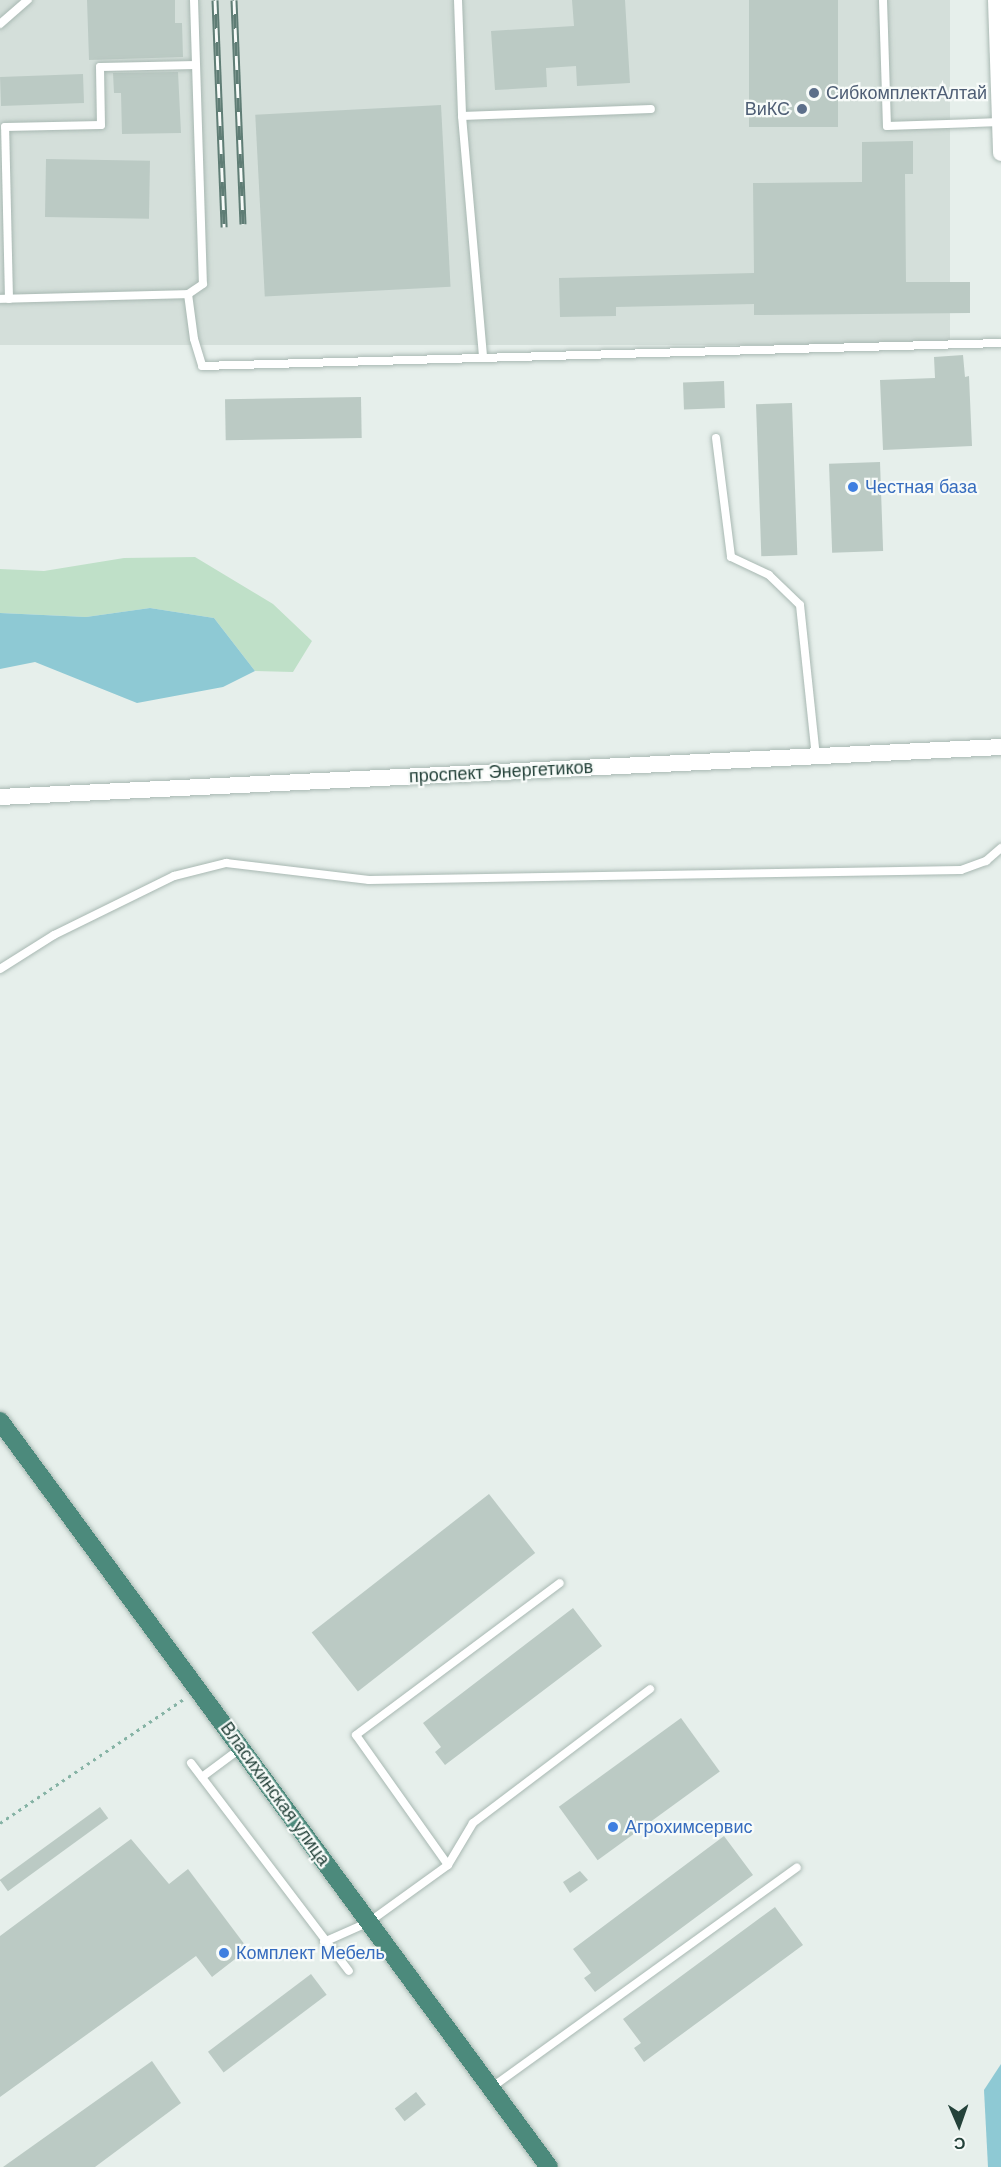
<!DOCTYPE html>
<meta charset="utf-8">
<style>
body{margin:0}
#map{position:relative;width:1001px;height:2167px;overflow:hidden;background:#e6efeb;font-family:Arial,sans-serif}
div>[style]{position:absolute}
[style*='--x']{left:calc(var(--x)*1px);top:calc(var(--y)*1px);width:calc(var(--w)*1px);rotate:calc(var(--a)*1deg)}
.built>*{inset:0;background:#d4dfda;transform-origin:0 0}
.green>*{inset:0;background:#bfe0c8}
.water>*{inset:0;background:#8ec9d4}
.building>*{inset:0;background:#bbcac4;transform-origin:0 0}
.path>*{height:3px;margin-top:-1.5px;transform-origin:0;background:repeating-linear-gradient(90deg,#86b3a5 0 3px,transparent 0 7.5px)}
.roads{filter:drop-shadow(0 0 2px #a8b8b2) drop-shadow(0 0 2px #a8b8b2)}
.service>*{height:8px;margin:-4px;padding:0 4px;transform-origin:4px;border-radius:4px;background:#fff}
.minor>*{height:16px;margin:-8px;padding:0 8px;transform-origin:8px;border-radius:8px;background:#fff}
.trunk>*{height:18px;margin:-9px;padding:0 9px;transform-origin:9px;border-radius:9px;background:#4c8a7c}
.rail>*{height:7px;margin-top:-3.5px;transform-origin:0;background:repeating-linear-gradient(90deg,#f7fbf9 0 14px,#5f7d75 0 28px);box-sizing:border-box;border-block:2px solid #5f7d75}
.dots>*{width:16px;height:16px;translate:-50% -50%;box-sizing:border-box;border:3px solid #f7fbf9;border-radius:50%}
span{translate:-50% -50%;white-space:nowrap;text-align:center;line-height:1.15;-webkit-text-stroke:4.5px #f7fbf9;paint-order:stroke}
.service-label{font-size:18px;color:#4e5e75}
.left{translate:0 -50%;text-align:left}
.right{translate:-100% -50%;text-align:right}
.shop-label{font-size:18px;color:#366cbe}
.street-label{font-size:18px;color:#24423a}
.north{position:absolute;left:929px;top:2095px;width:60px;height:60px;-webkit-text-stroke:4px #f7fbf9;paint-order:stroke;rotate:178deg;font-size:16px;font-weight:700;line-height:24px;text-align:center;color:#24423a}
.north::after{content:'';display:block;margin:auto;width:21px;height:27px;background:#24423a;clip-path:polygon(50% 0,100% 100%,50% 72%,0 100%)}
</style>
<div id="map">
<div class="built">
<i style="left:0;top:0;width:950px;height:345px"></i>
</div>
<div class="green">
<i style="clip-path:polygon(195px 557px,273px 604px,312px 641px,293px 672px,255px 671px,214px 618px,150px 608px,86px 617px,0 613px,0 569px,44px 571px,124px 558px)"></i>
</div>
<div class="water">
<i style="clip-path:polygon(150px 608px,214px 618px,255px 671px,223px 687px,137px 703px,35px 662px,0 669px,0 613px,86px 617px)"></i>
<i style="clip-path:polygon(1001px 2064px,1001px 2167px,988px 2167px,984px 2090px)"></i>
</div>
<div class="building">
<i style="clip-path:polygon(87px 0,175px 0,175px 23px,182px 23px,183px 57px,89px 60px)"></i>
<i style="clip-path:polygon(572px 0,625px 0,630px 83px,577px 86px,576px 66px,546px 68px,547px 87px,495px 90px,491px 31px,574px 26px)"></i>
<i style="left:749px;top:0;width:89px;height:127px"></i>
<i style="clip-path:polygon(178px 72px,181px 133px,122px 134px,121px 93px,114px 93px,113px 73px)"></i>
<i style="left:83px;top:74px;width:29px;height:83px;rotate:88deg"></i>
<i style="left:441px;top:105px;width:182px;height:186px;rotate:87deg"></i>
<i style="clip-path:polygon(913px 141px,913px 174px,905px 174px,906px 282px,970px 282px,970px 313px,754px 315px,754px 304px,616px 307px,616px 316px,560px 317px,559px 278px,754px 273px,753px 183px,862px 182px,862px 142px)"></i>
<i style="left:46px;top:159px;width:104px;height:58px;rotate:1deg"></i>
<i style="clip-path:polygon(963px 355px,965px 377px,969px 376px,972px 446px,883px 450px,880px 380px,935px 378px,934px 357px)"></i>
<i style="left:724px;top:381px;width:27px;height:41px;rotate:88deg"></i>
<i style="left:361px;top:397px;width:41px;height:136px;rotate:89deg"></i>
<i style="left:792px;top:403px;width:152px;height:36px;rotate:88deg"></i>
<i style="left:880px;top:462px;width:89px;height:51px;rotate:88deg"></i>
<i style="left:489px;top:1494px;width:75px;height:225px;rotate:52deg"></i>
<i style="clip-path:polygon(573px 1608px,602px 1646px,445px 1765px,435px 1752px,441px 1747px,423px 1723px)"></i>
<i style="left:681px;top:1718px;width:66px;height:151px;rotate:54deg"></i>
<i style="left:100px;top:1807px;width:14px;height:124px;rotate:54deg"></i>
<i style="clip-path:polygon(724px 1836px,753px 1875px,595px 1992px,584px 1978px,591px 1973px,573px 1949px)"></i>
<i style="clip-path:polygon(131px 1839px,169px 1884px,188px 1869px,248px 1949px,212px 1977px,196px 1956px,0 2097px,0 1936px)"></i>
<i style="clip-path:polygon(580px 1871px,588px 1880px,570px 1893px,563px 1882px)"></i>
<i style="clip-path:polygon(775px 1907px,803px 1945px,644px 2062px,634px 2048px,641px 2043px,623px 2019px)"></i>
<i style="left:311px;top:1974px;width:26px;height:129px;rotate:53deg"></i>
<i style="clip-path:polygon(152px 2061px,181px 2103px,95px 2167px,3px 2167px)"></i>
<i style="left:416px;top:2092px;width:16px;height:27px;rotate:52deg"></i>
</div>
<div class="path">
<i style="--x:0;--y:1823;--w:223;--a:-34"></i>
</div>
<div class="roads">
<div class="service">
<i style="--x:194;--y:0;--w:284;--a:88.2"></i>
<i style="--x:203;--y:284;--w:18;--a:146"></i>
<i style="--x:188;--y:294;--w:45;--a:82.4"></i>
<i style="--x:194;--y:339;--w:28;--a:73"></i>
<i style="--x:202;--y:366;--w:799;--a:-1.65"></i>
<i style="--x:458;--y:0;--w:116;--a:88"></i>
<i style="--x:462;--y:116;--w:243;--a:85"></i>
<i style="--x:883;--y:0;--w:126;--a:88.2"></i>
<i style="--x:887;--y:126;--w:113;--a:-2"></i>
<i style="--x:0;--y:24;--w:37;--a:-41"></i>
<i style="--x:462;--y:116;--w:189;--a:-2.1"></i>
<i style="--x:0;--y:299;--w:188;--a:-1.5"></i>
<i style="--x:9;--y:299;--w:172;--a:-91.3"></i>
<i style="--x:5;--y:127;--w:96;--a:-1.2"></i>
<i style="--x:101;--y:125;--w:58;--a:-91"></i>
<i style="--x:100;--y:67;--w:96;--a:-1.2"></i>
<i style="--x:716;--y:438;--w:120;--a:82.8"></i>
<i style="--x:731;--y:557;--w:42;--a:25.3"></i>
<i style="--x:769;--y:575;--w:43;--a:44.1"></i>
<i style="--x:800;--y:605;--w:153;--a:84"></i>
<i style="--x:0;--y:969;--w:64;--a:-32.2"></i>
<i style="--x:54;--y:935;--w:134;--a:-26.2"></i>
<i style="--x:174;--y:876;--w:54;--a:-14"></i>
<i style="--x:226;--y:863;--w:144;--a:6.8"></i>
<i style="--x:369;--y:880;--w:592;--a:-0.97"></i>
<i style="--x:961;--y:870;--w:27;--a:-20"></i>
<i style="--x:986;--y:861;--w:20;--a:-41"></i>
<i style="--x:191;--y:1763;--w:261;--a:52.8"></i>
<i style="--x:202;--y:1777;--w:49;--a:-36.6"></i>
<i style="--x:448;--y:1865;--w:159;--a:-125.3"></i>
<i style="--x:356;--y:1735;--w:254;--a:-36.7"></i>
<i style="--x:324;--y:1942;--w:49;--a:-24"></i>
<i style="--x:369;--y:1922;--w:97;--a:-35.8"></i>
<i style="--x:448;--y:1865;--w:49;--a:-59.2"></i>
<i style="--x:473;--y:1823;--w:222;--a:-37.1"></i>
<i style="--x:491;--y:2088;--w:377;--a:-35.8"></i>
</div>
<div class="minor">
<i style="--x:996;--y:0;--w:153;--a:88.1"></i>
<i style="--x:0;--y:797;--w:1002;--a:-2.86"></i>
</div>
<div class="trunk">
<i style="--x:0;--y:1421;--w:926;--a:53.65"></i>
</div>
</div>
<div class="rail">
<i style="--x:215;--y:0;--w:227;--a:87.7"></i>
<i style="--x:234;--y:0;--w:224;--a:87.7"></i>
</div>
<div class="dots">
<i style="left:814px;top:93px;background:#5c6f8a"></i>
<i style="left:802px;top:109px;background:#5c6f8a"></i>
<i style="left:853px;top:487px;background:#3f7fe0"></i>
<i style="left:613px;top:1827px;background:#3f7fe0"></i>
<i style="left:224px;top:1953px;background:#3f7fe0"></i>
</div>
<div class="service-label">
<span class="left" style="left:826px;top:93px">СибкомплектАлтай</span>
<span class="right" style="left:790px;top:109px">ВиКС</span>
</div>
<div class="shop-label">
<span class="left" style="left:865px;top:487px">Честная база</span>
<span class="left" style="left:625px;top:1827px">Агрохимсервис</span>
<span class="left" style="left:236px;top:1953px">Комплект Мебель</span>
</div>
<div class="street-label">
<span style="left:501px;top:772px;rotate:-3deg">проспект Энергетиков</span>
<span style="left:275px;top:1794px;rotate:54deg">Власихинская улица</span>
</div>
<div class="north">С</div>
</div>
